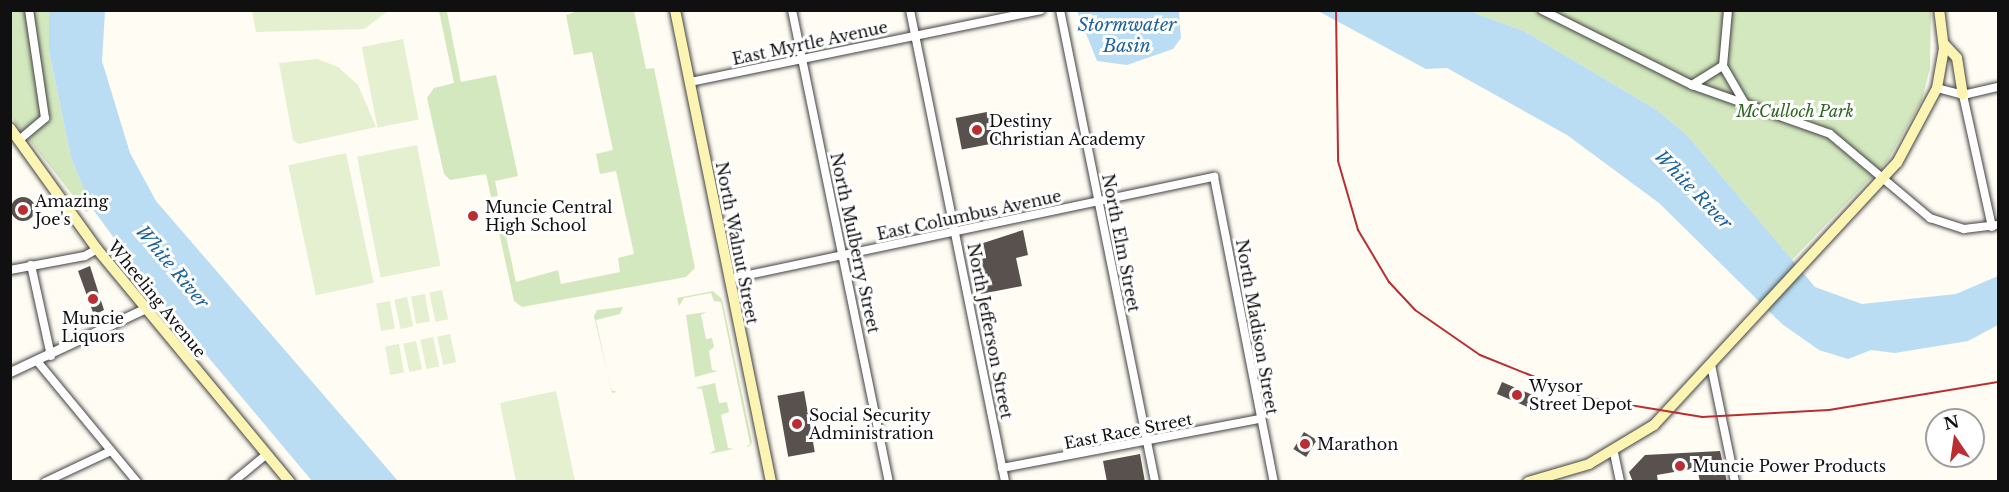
<!DOCTYPE html>
<style>
body{margin:0}
#map{position:relative;width:2009px;height:492px;overflow:hidden;background:#fefcf3;font-family:"Libre Baskerville",serif}
div>[style]{position:absolute}
[style*='--x']{left:calc(var(--x)*1px);top:calc(var(--y)*1px);width:calc(var(--w)*1px);rotate:calc(var(--a)*1deg)}
.green>*{inset:0;background:#d3e8be}
.pitch>*{inset:0;background:#e4f0cf;transform-origin:0 0}
.water>*{inset:0;background:#baddf3}
.building>*{inset:0;background:#58514d;transform-origin:0 0}
.round{border-radius:50%}
.roads{filter:drop-shadow(0 0 2px #434343) drop-shadow(0 0 2px #434343)}
.minor>*{height:8px;margin:-4px;padding:0 4px;transform-origin:4px;border-radius:4px;background:#fff}
.tertiary>*{height:9px;margin:-4.5px;padding:0 4.5px;transform-origin:4.5px;border-radius:4.5px;background:#fff}
.secondary>*{height:10px;margin:-5px;padding:0 5px;transform-origin:5px;border-radius:5px;background:#fbf4b2}
.rail>*{height:2px;margin:-1px;padding:0 1px;transform-origin:1px;border-radius:1px;background:#ba2e32}
.dots>*{width:16px;height:16px;translate:-50% -50%;box-sizing:border-box;border:3px solid #fff;border-radius:50%}
span{translate:-50% -50%;white-space:nowrap;text-align:center;line-height:1.15;-webkit-text-stroke:6px #fff;paint-order:stroke}
.street-label{font-size:16px;color:#101010}
.park-label{font-size:16px;color:#2f6523;font-style:italic}
.poi-label{font-size:16px;color:#101010}
.left{translate:0 -50%;text-align:left}
.water-label{font-size:18px;color:#1e629c;font-style:italic}
.frame{position:absolute;inset:0;border:12px solid #101010;pointer-events:none}
.north{position:absolute;left:1925px;top:408px;width:60px;height:60px;box-sizing:border-box;background:#fff;border:2px solid #9f9f9f;border-radius:50%;rotate:347deg;font-size:16px;font-weight:700;line-height:24px;text-align:center;color:#101010}
.north::after{content:'';display:block;margin:auto;width:21px;height:27px;background:#ba2e32;clip-path:polygon(50% 0,100% 100%,50% 72%,0 100%)}
</style>
<div id="map">
<div class="green">
<i style="clip-path:polygon(11px 11px,49px 11px,49px 51px,71px 158px,92px 208px,86px 212px,11px 117px)"></i>
<i style="clip-path:polygon(439px 11px,453px 11px,447px 12px,461px 82px,496px 75px,518px 176px,495px 181px,498px 196px,491px 197px,486px 174px,450px 180px,444px 174px,427px 98px,434px 88px,454px 83px)"></i>
<i style="clip-path:polygon(578px 11px,634px 11px,646px 69px,654px 68px,695px 268px,686px 277px,522px 307px,514px 301px,493px 205px,499px 204px,516px 282px,558px 270px,561px 284px,620px 272px,618px 258px,634px 254px,616px 171px,600px 174px,596px 154px,613px 150px,592px 52px,574px 55px,566px 15px)"></i>
<i style="clip-path:polygon(1470px 11px,1931px 11px,1930px 68px,1922px 100px,1888px 160px,1792px 260px,1687px 135px,1657px 110px,1524px 31px)"></i>
<i style="clip-path:polygon(713px 291px,722px 299px,752px 442px,750px 446px,746px 447px,750px 444px,721px 302px,714px 301px,711px 293px,684px 298px,679px 306px,677px 298px)"></i>
<i style="clip-path:polygon(623px 307px,620px 314px,596px 320px,611px 390px,617px 392px,612px 393px,594px 316px,597px 310px)"></i>
<i style="clip-path:polygon(706px 312px,701px 315px,706px 339px,712px 338px,714px 347px,709px 351px,712px 370px,718px 371px,695px 377px,686px 315px)"></i>
<i style="clip-path:polygon(715px 383px,719px 403px,727px 402px,729px 412px,721px 415px,728px 448px,734px 449px,709px 454px,715px 450px,702px 389px,695px 388px)"></i>
</div>
<div class="pitch">
<i style="clip-path:polygon(252px 11px,252px 10px,388px 11px,364px 29px,256px 32px)"></i>
<i style="left:403px;top:39px;width:82px;height:42px;rotate:79deg"></i>
<i style="clip-path:polygon(317px 59px,338px 67px,358px 85px,376px 127px,299px 144px,293px 140px,279px 63px)"></i>
<i style="left:417px;top:145px;width:123px;height:61px;rotate:79deg"></i>
<i style="left:346px;top:153px;width:133px;height:59px;rotate:78deg"></i>
<i style="left:442px;top:290px;width:30px;height:13px;rotate:78deg"></i>
<i style="left:425px;top:294px;width:28px;height:14px;rotate:80deg"></i>
<i style="left:407px;top:297px;width:30px;height:13px;rotate:78deg"></i>
<i style="left:390px;top:301px;width:28px;height:14px;rotate:80deg"></i>
<i style="left:450px;top:334px;width:29px;height:13px;rotate:78deg"></i>
<i style="left:433px;top:337px;width:30px;height:13px;rotate:78deg"></i>
<i style="left:416px;top:341px;width:29px;height:13px;rotate:78deg"></i>
<i style="left:399px;top:344px;width:29px;height:14px;rotate:80deg"></i>
<i style="clip-path:polygon(556px 391px,575px 481px,516px 481px,500px 403px)"></i>
</div>
<div class="water">
<i style="clip-path:polygon(49px 11px,105px 11px,102px 61px,130px 153px,156px 201px,398px 481px,312px 481px,152px 290px,92px 208px,71px 158px,49px 51px)"></i>
<i style="clip-path:polygon(1077px 11px,1179px 11px,1181px 38px,1173px 49px,1127px 65px,1097px 61px)"></i>
<i style="clip-path:polygon(1318px 11px,1470px 11px,1524px 31px,1657px 110px,1687px 135px,1815px 287px,1862px 304px,1956px 294px,1998px 276px,1998px 325px,1968px 341px,1895px 353px,1871px 350px,1848px 359px,1819px 350px,1782px 324px,1659px 203px,1567px 135px,1447px 68px,1426px 69px)"></i>
</div>
<div class="building">
<i style="left:992px;top:111px;width:32px;height:37px;rotate:79deg"></i>
<i class="round" style="left:11px;top:197px;width:24px;height:24px"></i>
<i style="clip-path:polygon(1023px 230px,1028px 255px,1016px 258px,1022px 286px,981px 294px,974px 246px)"></i>
<i style="clip-path:polygon(90px 266px,104px 310px,94px 315px,78px 271px)"></i>
<i style="left:1502px;top:382px;width:38px;height:13px;rotate:23deg"></i>
<i style="left:804px;top:391px;width:62px;height:27px;rotate:80deg"></i>
<i style="left:1304px;top:432px;width:15px;height:20px;rotate:32deg"></i>
<i style="clip-path:polygon(1720px 451px,1727px 482px,1700px 482px,1697px 468px,1657px 475px,1658px 482px,1633px 482px,1629px 472px,1645px 455px)"></i>
<i style="clip-path:polygon(1140px 454px,1145px 482px,1107px 482px,1103px 461px)"></i>
</div>
<div class="roads">
<div class="minor">
<i style="--x:792;--y:10;--w:482;--a:78.4"></i>
<i style="--x:910;--y:10;--w:481;--a:78.6"></i>
<i style="--x:1060;--y:10;--w:481;--a:78.6"></i>
<i style="--x:1542;--y:10;--w:168;--a:26.6"></i>
<i style="--x:1692;--y:85;--w:146;--a:19.5"></i>
<i style="--x:1830;--y:134;--w:131;--a:40"></i>
<i style="--x:1930;--y:218;--w:36;--a:18"></i>
<i style="--x:1964;--y:229;--w:34;--a:-7"></i>
<i style="--x:1728;--y:10;--w:56;--a:95.1"></i>
<i style="--x:1723;--y:66;--w:44;--a:59.9"></i>
<i style="--x:690;--y:82;--w:358;--a:-11.6"></i>
<i style="--x:1692;--y:85;--w:36;--a:-32"></i>
<i style="--x:1937;--y:88;--w:27;--a:15"></i>
<i style="--x:1963;--y:95;--w:36;--a:-13"></i>
<i style="--x:1963;--y:95;--w:135;--a:77.6"></i>
<i style="--x:19;--y:140;--w:34;--a:-40"></i>
<i style="--x:45;--y:118;--w:109;--a:-98.4"></i>
<i style="--x:31;--y:265;--w:93;--a:77.6"></i>
<i style="--x:10;--y:270;--w:76;--a:-10.6"></i>
<i style="--x:85;--y:256;--w:14;--a:-30"></i>
<i style="--x:729;--y:279;--w:496;--a:-11.9"></i>
<i style="--x:1214;--y:177;--w:311;--a:78.9"></i>
<i style="--x:37;--y:361;--w:157;--a:50.4"></i>
<i style="--x:1711;--y:365;--w:119;--a:78.4"></i>
<i style="--x:1614;--y:453;--w:30;--a:78"></i>
<i style="--x:1002;--y:468;--w:261;--a:-10.8"></i>
<i style="--x:45;--y:482;--w:73;--a:-25.2"></i>
<i style="--x:233;--y:482;--w:44;--a:-39.5"></i>
</div>
<div class="tertiary">
<i style="--x:10;--y:372;--w:148;--a:-25.2"></i>
</div>
<div class="secondary">
<i style="--x:675;--y:10;--w:482;--a:78.5"></i>
<i style="--x:1944;--y:44;--w:19;--a:47"></i>
<i style="--x:1957;--y:58;--w:37;--a:81"></i>
<i style="--x:10;--y:128;--w:149;--a:54.3"></i>
<i style="--x:97;--y:249;--w:303;--a:50.4"></i>
<i style="--x:1528;--y:482;--w:64;--a:-16.4"></i>
<i style="--x:1589;--y:464;--w:76;--a:-31"></i>
<i style="--x:1654;--y:425;--w:357;--a:-47.2"></i>
<i style="--x:1897;--y:163;--w:85;--a:-61.9"></i>
<i style="--x:1937;--y:88;--w:40;--a:-80"></i>
<i style="--x:1944;--y:49;--w:39;--a:-97"></i>
</div>
</div>
<div class="rail">
<i style="--x:1336;--y:10;--w:151;--a:89.2"></i>
<i style="--x:1338;--y:161;--w:72;--a:73.8"></i>
<i style="--x:1358;--y:230;--w:61;--a:59.2"></i>
<i style="--x:1389;--y:282;--w:38;--a:47"></i>
<i style="--x:1415;--y:310;--w:79;--a:34.7"></i>
<i style="--x:1480;--y:355;--w:115;--a:21.9"></i>
<i style="--x:1587;--y:398;--w:117;--a:9.4"></i>
<i style="--x:1702;--y:417;--w:127;--a:-3.2"></i>
<i style="--x:1829;--y:410;--w:171;--a:-9.4"></i>
</div>
<div class="dots">
<i style="left:977px;top:130px;background:#ba2e32"></i>
<i style="left:23px;top:210px;background:#ba2e32"></i>
<i style="left:473px;top:216px;background:#ba2e32"></i>
<i style="left:93px;top:299px;background:#ba2e32"></i>
<i style="left:1517px;top:395px;background:#ba2e32"></i>
<i style="left:797px;top:424px;background:#ba2e32"></i>
<i style="left:1305px;top:444px;background:#ba2e32"></i>
<i style="left:1680px;top:466px;background:#ba2e32"></i>
</div>
<div class="street-label">
<span style="left:810px;top:43px;rotate:-12deg">East Myrtle Avenue</span>
<span style="left:969px;top:215px;rotate:-12deg">East Columbus Avenue</span>
<span style="left:737px;top:243px;rotate:79deg">North Walnut Street</span>
<span style="left:855px;top:243px;rotate:78deg">North Mulberry Street</span>
<span style="left:1121px;top:243px;rotate:79deg">North Elm Street</span>
<span style="left:157px;top:299px;rotate:51deg">Wheeling Avenue</span>
<span style="left:1257px;top:327px;rotate:80deg">North Madison Street</span>
<span style="left:990px;top:331px;rotate:79deg">North Jefferson Street</span>
<span style="left:1128px;top:431px;rotate:-11deg">East Race Street</span>
</div>
<div class="park-label">
<span style="left:1795px;top:111px">McCulloch Park</span>
</div>
<div class="poi-label">
<span class="left" style="left:989px;top:130px">Destiny<br>Christian Academy</span>
<span class="left" style="left:35px;top:210px">Amazing<br>Joe's</span>
<span class="left" style="left:485px;top:216px">Muncie Central<br>High School</span>
<span style="left:93px;top:327px">Muncie<br>Liquors</span>
<span class="left" style="left:1529px;top:395px">Wysor<br>Street Depot</span>
<span class="left" style="left:809px;top:424px">Social Security<br>Administration</span>
<span class="left" style="left:1317px;top:444px">Marathon</span>
<span class="left" style="left:1692px;top:466px">Muncie Power Products</span>
</div>
<div class="water-label">
<span style="left:1127px;top:36px">Stormwater<br>Basin</span>
<span style="left:1693px;top:190px;rotate:46deg">White River</span>
<span style="left:172px;top:267px;rotate:50deg">White River</span>
</div>
<div class="frame"></div>
<div class="north">N</div>
</div>
